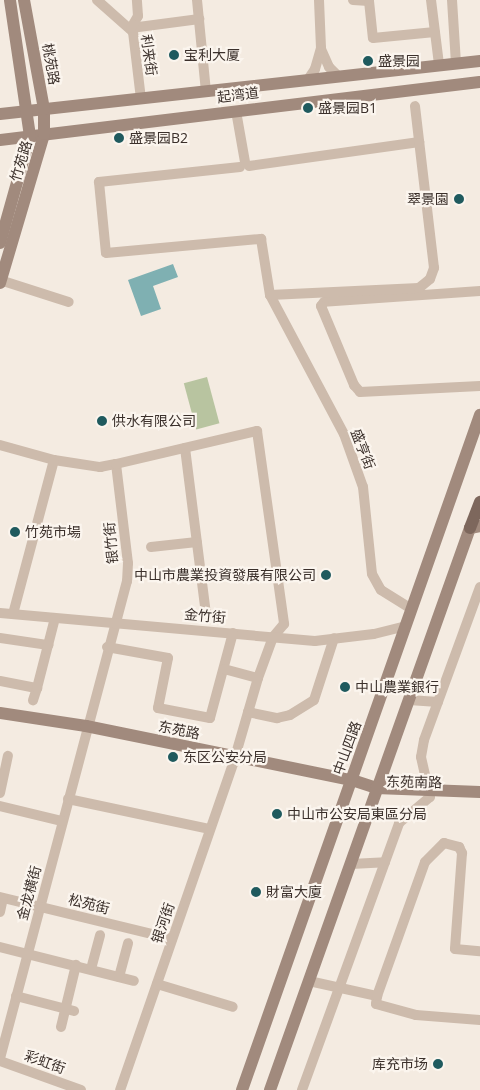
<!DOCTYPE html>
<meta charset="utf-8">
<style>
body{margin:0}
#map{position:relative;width:480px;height:1090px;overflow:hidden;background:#f4ebe1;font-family:"Open Sans","Noto Sans SC",sans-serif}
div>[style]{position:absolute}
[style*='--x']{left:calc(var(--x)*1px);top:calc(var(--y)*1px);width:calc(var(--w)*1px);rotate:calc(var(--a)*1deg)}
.green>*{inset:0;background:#b8c4a0;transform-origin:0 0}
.water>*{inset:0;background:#7fb0b2}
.street>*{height:10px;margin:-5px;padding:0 5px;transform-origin:5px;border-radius:5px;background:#cdbbac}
.secondary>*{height:12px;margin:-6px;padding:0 6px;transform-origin:6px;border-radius:6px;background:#a18a7d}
.primary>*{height:12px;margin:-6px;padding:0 6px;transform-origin:6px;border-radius:6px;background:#7d675c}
.dots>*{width:14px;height:14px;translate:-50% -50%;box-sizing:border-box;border:2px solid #fbf5ee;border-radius:50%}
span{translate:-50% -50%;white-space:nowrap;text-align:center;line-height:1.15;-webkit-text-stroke:4.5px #fbf5ee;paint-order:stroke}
.street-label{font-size:14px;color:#3b302b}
.poi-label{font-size:14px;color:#3b302b}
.left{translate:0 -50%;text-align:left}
.right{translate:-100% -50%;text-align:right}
</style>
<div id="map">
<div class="green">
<i style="left:207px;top:377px;width:48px;height:24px;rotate:75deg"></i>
</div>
<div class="water">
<i style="clip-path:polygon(173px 264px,178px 277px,153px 286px,161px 309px,141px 316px,128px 280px)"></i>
</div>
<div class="street">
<i style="--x:97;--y:0;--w:48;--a:41.6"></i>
<i style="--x:133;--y:32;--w:67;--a:83.2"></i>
<i style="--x:197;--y:0;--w:92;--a:84.4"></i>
<i style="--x:353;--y:0;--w:16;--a:4"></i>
<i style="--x:369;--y:1;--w:37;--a:84"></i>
<i style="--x:373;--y:38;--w:62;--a:-5.5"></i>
<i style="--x:431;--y:0;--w:64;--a:82.9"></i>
<i style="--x:452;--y:0;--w:63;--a:86.4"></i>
<i style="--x:131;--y:28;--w:69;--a:-7.5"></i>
<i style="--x:131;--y:28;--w:14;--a:-60"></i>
<i style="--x:138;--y:16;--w:16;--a:-94"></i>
<i style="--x:321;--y:49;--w:20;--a:66"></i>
<i style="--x:329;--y:67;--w:14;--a:45"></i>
<i style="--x:307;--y:81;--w:14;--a:-56"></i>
<i style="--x:315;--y:69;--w:22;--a:-74"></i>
<i style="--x:321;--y:48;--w:48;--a:-92.4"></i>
<i style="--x:236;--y:111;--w:52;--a:80"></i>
<i style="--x:249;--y:166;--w:172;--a:-8"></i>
<i style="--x:240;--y:167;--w:142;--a:173.9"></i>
<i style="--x:99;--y:182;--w:71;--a:84.4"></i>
<i style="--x:106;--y:253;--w:156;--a:-5.2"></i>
<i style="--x:261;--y:239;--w:57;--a:80.9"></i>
<i style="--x:270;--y:295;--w:157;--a:62"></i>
<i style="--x:344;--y:434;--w:56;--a:70.3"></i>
<i style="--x:363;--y:487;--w:87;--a:84.1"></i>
<i style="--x:372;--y:574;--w:18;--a:61"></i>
<i style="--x:381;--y:590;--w:36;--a:32"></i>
<i style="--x:0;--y:280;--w:72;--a:17.7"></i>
<i style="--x:480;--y:291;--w:156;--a:176"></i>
<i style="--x:324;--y:302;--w:5;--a:127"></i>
<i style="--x:321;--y:306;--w:86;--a:67.3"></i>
<i style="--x:354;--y:385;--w:9;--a:49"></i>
<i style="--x:360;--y:392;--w:120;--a:-2.9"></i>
<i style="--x:270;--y:295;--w:149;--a:-2.7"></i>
<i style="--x:419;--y:288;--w:14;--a:-39"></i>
<i style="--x:430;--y:279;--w:12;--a:-70"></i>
<i style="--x:434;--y:268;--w:163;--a:-96.7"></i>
<i style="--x:0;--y:445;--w:56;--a:15.5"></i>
<i style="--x:54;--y:460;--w:47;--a:8.7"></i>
<i style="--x:100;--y:467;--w:16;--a:-11"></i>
<i style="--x:116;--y:464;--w:100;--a:83.1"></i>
<i style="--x:128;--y:563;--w:18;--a:93"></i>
<i style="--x:127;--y:581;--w:494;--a:104.9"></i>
<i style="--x:185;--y:448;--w:167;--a:82.8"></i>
<i style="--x:116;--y:464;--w:145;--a:-13.2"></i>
<i style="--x:257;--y:431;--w:195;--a:82"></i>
<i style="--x:284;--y:624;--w:17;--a:130"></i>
<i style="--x:273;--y:637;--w:44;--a:110.1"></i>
<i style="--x:258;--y:678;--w:90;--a:106.2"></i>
<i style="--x:233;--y:764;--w:345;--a:109.1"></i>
<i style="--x:151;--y:547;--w:46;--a:-6.2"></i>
<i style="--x:0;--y:613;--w:316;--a:5.1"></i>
<i style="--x:315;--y:641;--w:59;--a:-6.8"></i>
<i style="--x:374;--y:634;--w:32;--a:-14"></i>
<i style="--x:13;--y:614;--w:159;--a:-75.1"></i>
<i style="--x:0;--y:638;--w:49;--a:8.3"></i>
<i style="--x:107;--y:647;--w:62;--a:10.2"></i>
<i style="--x:168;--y:658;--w:51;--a:101.3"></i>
<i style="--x:158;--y:708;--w:53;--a:10.9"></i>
<i style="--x:210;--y:718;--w:88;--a:-74.9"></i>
<i style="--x:224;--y:669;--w:35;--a:15"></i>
<i style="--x:0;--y:681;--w:38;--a:11"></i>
<i style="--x:37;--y:688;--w:13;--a:108"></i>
<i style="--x:37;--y:688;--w:72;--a:-75.6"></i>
<i style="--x:409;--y:700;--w:29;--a:4"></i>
<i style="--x:248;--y:712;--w:30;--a:12"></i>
<i style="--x:277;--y:718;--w:13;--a:-13"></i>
<i style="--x:290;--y:715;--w:28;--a:-32"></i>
<i style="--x:314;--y:700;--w:65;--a:-72.1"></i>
<i style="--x:0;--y:793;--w:38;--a:-78"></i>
<i style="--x:68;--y:799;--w:144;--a:12"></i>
<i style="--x:0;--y:806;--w:64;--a:13.6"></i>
<i style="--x:351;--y:864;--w:34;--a:-3"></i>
<i style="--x:0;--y:897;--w:177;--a:13.7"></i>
<i style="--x:0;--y:912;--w:14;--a:-78"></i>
<i style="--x:0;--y:947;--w:138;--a:14.2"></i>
<i style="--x:91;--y:969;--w:35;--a:-75"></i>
<i style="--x:119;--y:977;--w:35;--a:-75"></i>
<i style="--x:309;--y:981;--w:70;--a:12.4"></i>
<i style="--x:377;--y:996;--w:8;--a:97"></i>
<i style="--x:376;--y:1004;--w:41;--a:15.4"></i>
<i style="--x:416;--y:1015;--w:64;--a:4.5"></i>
<i style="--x:157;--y:984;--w:79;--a:16.8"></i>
<i style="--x:16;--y:996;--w:60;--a:14.5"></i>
<i style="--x:377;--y:996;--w:142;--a:-70.3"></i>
<i style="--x:425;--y:862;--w:27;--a:-45"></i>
<i style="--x:444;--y:843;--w:16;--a:15"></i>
<i style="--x:459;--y:847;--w:7;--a:63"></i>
<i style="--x:462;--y:853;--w:96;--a:94.2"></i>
<i style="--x:455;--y:949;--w:25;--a:5"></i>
<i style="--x:61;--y:1027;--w:64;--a:-76.4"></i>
<i style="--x:0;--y:1061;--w:86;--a:19.7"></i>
<i style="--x:302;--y:1090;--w:284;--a:-70"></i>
<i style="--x:399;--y:823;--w:40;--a:-40"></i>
<i style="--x:430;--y:797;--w:41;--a:-102.7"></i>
<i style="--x:421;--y:757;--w:17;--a:-80"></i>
<i style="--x:424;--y:740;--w:163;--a:-69.9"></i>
</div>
<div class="secondary">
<i style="--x:0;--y:114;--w:483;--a:-6.3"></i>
<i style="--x:0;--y:140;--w:483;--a:-6.9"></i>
<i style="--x:0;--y:243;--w:111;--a:-74.3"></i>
<i style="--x:30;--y:136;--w:137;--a:-98.4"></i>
<i style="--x:0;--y:283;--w:155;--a:-73.5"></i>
<i style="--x:44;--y:134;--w:25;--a:-90"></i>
<i style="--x:44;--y:109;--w:111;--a:-100.4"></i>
<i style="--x:0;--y:713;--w:87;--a:8.6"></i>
<i style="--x:86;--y:726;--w:271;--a:11.5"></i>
<i style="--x:352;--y:780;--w:25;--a:18"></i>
<i style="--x:376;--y:788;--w:104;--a:2.2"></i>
<i style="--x:242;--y:1090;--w:716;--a:-70.58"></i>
<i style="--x:270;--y:1090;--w:597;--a:-70.41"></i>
<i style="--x:470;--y:528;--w:10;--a:-11"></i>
</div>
<div class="primary">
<i style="--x:470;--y:528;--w:28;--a:-69"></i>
</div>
<div class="dots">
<i style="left:174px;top:55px;background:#1f5a5e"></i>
<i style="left:368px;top:61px;background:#1f5a5e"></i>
<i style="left:308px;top:108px;background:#1f5a5e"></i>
<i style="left:119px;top:138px;background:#1f5a5e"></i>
<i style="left:459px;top:199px;background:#1f5a5e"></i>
<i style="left:102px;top:421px;background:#1f5a5e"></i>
<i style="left:15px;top:532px;background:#1f5a5e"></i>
<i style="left:326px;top:575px;background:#1f5a5e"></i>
<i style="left:345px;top:687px;background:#1f5a5e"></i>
<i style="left:173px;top:757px;background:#1f5a5e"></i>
<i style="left:277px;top:814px;background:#1f5a5e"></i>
<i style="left:256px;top:892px;background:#1f5a5e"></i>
<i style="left:438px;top:1064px;background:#1f5a5e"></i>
</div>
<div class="street-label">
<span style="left:149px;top:55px;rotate:82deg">利来街</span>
<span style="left:51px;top:64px;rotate:80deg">桃苑路</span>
<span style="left:238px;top:95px;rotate:-7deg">起湾道</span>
<span style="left:21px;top:161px;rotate:-73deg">竹苑路</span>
<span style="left:363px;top:449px;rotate:69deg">盛亨街</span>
<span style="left:111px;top:543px;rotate:-95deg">银竹街</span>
<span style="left:205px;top:616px;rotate:5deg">金竹街</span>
<span style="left:179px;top:730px;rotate:11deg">东苑路</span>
<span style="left:347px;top:748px;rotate:-70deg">中山四路</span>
<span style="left:414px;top:782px;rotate:1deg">东苑南路</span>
<span style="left:29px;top:893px;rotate:-75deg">金龙横街</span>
<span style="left:89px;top:904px;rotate:14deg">松苑街</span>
<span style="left:163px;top:923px;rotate:-71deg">银河街</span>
<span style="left:45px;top:1062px;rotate:20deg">彩虹街</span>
</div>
<div class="poi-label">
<span class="left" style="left:184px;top:55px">宝利大厦</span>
<span class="left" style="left:378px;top:61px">盛景园</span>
<span class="left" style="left:318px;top:108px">盛景园B1</span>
<span class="left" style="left:129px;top:138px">盛景园B2</span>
<span class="right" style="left:449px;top:199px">翠景園</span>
<span class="left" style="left:112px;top:421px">供水有限公司</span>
<span class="left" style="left:25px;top:532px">竹苑市場</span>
<span class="right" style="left:316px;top:575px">中山市農業投資發展有限公司</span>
<span class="left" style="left:355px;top:687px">中山農業銀行</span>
<span class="left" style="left:183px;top:757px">东区公安分局</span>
<span class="left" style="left:287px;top:814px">中山市公安局東區分局</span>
<span class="left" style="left:266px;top:892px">財富大廈</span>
<span class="right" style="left:428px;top:1064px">库充市场</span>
</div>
</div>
